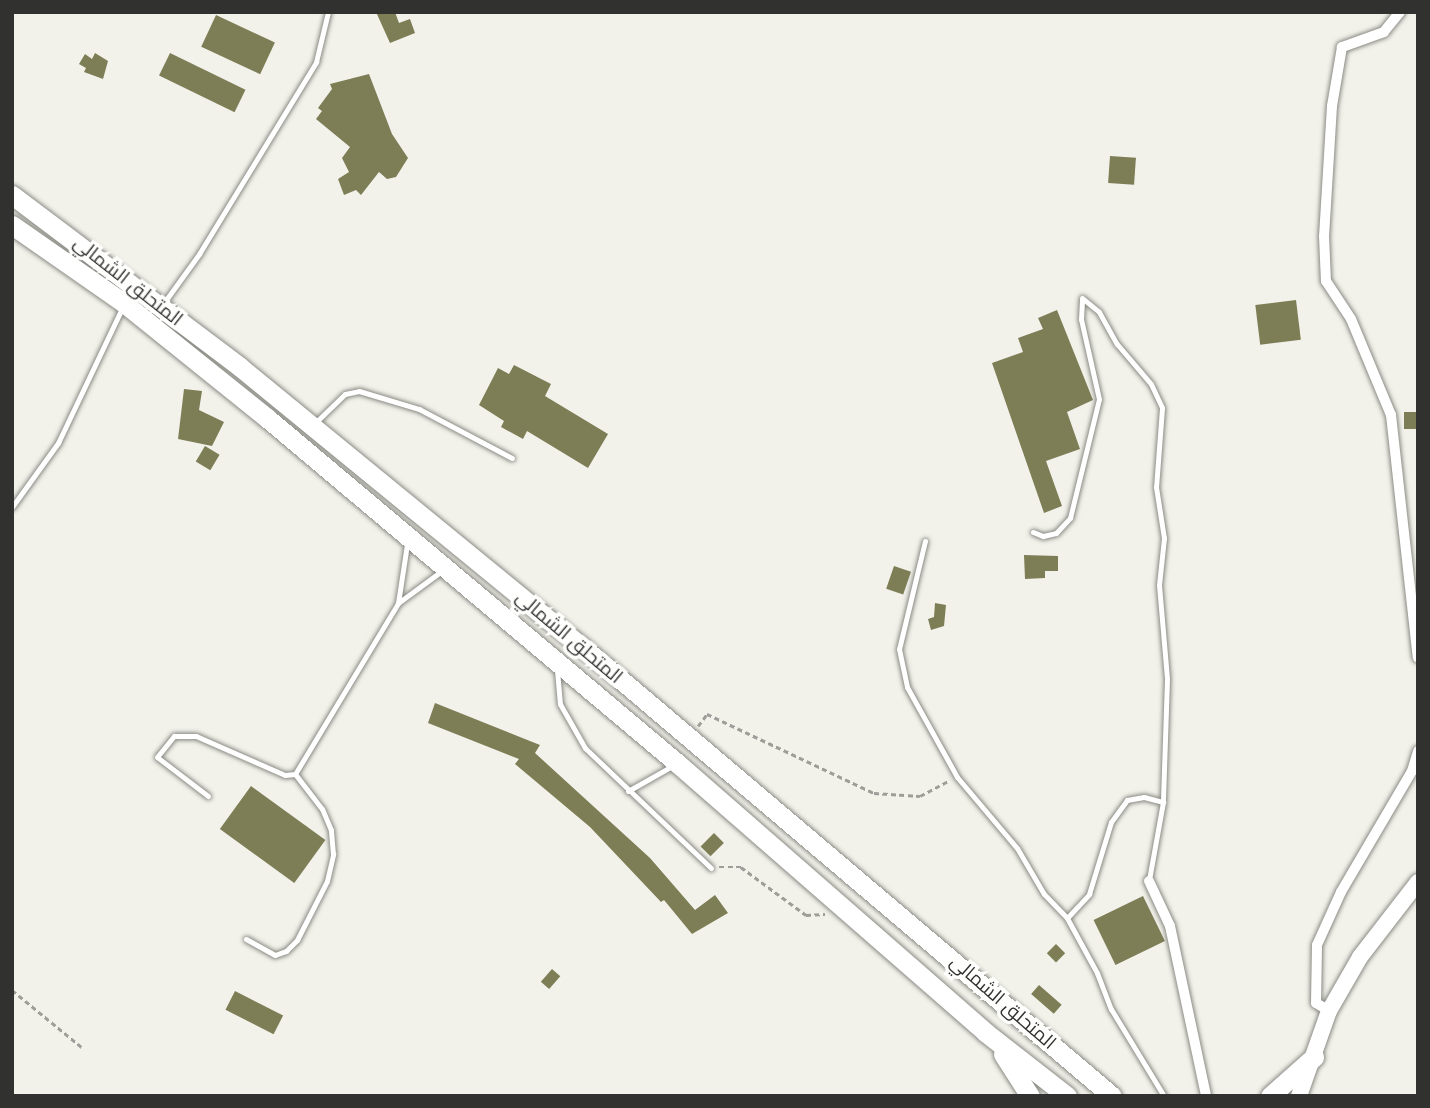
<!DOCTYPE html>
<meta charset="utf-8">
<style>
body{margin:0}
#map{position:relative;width:1430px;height:1108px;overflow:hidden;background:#f2f2eb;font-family:"Noto Serif",Cairo,serif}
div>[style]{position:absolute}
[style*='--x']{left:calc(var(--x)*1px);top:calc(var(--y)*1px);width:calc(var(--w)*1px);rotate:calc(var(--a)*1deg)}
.building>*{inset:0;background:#7d7e56;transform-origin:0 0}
.path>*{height:2.5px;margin-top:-1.25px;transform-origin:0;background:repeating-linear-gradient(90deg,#9d9e99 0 5px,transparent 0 8.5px)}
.roads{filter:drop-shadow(0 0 2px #8b8b85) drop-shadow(0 0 2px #8b8b85)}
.lane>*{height:5px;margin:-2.5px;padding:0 2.5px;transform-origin:2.5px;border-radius:2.5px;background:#fff}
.street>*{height:10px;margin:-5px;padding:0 5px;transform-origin:5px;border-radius:5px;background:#fff}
.secondary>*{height:16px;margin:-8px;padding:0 8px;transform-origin:8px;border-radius:8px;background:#fff}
.highway>*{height:19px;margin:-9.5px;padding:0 9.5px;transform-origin:9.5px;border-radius:9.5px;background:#fff}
span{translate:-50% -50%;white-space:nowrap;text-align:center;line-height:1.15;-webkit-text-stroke:7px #fffffe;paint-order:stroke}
.street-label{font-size:19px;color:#31322f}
.frame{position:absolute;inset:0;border:14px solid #31322f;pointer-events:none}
</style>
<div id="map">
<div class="building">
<i style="clip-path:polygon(376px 12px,395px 12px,399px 23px,410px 19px,415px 33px,390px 43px)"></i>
<i style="left:216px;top:15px;width:65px;height:35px;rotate:25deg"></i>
<i style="clip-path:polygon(95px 53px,108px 61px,103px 79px,84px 72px,86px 68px,79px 64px,85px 54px,92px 59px)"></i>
<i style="left:170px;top:53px;width:84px;height:25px;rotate:26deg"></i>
<i style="clip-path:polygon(369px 74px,392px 134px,408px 158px,396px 177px,387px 179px,379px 172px,361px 195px,356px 190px,344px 195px,338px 179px,349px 172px,342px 158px,350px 147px,316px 119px,322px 111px,318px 108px,332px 89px,330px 84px)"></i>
<i style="left:1110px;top:156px;width:26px;height:27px;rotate:4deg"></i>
<i style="left:1296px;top:300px;width:40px;height:41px;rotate:83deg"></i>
<i style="clip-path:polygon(1057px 310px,1093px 400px,1067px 412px,1080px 449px,1046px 461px,1062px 506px,1044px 513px,992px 363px,1023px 352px,1018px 338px,1043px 329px,1038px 318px)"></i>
<i style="clip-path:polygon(514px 365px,551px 384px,545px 396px,608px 434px,588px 468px,527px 431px,523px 439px,501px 427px,504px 421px,479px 405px,498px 368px,509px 374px)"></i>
<i style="clip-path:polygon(184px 389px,202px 391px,199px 410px,224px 422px,212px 446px,178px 439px)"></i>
<i style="left:1418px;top:412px;width:17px;height:14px;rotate:90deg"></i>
<i style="left:205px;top:446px;width:17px;height:18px;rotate:31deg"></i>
<i style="clip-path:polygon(1024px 555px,1058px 556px,1058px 571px,1045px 571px,1045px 578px,1025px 579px)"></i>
<i style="left:894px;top:566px;width:18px;height:24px;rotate:19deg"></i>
<i style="clip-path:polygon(935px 603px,946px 605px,944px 626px,931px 630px,928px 619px,934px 617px)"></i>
<i style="clip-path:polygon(435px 703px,540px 745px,535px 753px,650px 858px,695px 910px,715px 895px,728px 913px,692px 934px,664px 900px,661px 902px,590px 827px,515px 764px,519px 759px,428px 723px)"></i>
<i style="left:251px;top:786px;width:92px;height:53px;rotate:36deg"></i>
<i style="left:714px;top:833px;width:14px;height:19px;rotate:45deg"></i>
<i style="left:1143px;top:896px;width:50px;height:55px;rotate:64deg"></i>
<i style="left:1056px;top:944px;width:13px;height:13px;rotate:45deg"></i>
<i style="left:552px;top:969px;width:11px;height:17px;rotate:41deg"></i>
<i style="left:1039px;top:985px;width:30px;height:12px;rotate:41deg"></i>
<i style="left:235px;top:991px;width:54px;height:21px;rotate:27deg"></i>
</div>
<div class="path">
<i style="--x:698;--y:726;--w:15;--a:-53"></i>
<i style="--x:707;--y:714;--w:185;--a:25.3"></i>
<i style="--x:874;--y:793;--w:46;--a:3.7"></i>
<i style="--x:920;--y:796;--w:34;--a:-28"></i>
<i style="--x:719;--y:867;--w:22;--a:0"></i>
<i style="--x:741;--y:867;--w:81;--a:36.4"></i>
<i style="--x:806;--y:915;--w:19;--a:-3"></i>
<i style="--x:12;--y:990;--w:93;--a:39.3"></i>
</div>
<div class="roads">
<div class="lane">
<i style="--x:1082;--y:298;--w:22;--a:39"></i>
<i style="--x:1099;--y:312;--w:37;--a:61"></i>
<i style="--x:1117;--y:344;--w:52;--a:49.6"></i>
<i style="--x:1151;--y:384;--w:26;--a:65"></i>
<i style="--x:1162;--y:408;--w:79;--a:94.3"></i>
<i style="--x:1156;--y:487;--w:52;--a:81.1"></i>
<i style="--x:1164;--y:538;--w:47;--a:96.1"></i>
<i style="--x:1159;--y:585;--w:94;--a:85.1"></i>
<i style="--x:1167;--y:679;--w:123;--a:91.9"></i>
<i style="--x:1163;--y:802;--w:79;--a:100.2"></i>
<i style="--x:163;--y:304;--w:62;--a:-54.2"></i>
<i style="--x:199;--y:254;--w:225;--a:-58.6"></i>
<i style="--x:316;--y:62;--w:51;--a:-76.5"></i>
<i style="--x:314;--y:424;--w:43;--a:-44.1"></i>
<i style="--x:345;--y:394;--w:14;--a:-12"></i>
<i style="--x:359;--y:391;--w:63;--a:16.7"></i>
<i style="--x:419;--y:409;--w:105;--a:27.8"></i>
<i style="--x:12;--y:507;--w:79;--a:-54.3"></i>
<i style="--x:58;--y:443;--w:152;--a:-64.6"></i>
<i style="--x:1033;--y:532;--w:11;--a:22"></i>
<i style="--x:1043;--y:536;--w:13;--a:-13"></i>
<i style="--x:1056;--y:533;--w:21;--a:-47"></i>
<i style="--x:1070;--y:518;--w:122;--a:-76.3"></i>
<i style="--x:1099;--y:399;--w:82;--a:-102.7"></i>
<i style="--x:1081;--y:319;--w:20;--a:-87"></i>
<i style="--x:925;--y:541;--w:111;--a:103.5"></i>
<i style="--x:899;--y:649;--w:39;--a:78"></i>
<i style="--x:907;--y:687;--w:103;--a:60.9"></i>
<i style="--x:957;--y:777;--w:93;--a:49.8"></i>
<i style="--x:1017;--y:848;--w:53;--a:59.6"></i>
<i style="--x:1044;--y:894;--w:33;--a:46"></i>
<i style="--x:1067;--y:918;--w:63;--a:61.4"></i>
<i style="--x:1097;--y:973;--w:39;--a:69"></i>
<i style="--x:1111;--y:1009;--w:102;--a:58.7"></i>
<i style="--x:398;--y:603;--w:56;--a:-36.3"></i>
<i style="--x:557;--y:670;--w:34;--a:85"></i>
<i style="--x:560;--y:704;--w:51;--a:60.4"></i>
<i style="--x:585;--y:748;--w:174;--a:43.6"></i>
<i style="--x:295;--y:774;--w:200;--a:-58.9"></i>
<i style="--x:398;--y:603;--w:60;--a:-81.3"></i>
<i style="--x:628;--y:791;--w:51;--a:-29.6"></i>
<i style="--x:208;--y:796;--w:64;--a:-142.6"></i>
<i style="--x:157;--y:757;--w:27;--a:-51"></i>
<i style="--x:174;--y:736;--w:22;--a:0"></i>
<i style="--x:196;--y:736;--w:97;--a:23.7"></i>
<i style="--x:285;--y:775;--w:10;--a:-6"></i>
<i style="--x:1067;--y:918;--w:33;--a:-47"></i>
<i style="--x:1089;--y:894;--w:75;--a:-73"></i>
<i style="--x:1111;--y:822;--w:27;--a:-54"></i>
<i style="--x:1127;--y:800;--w:17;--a:-10"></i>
<i style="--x:1144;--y:797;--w:20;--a:15"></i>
<i style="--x:246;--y:939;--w:33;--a:29"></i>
<i style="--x:275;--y:955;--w:12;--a:-20"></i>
<i style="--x:286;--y:951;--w:16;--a:-45"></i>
<i style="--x:297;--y:940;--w:66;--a:-63"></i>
<i style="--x:327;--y:881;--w:28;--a:-77"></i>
<i style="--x:333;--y:854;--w:24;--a:-95"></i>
<i style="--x:331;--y:830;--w:23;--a:-113"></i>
<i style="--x:322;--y:809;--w:44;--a:-127.6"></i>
</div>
<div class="street">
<i style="--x:1400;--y:12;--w:26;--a:129"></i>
<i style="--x:1384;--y:32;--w:45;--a:160.3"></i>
<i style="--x:1342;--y:47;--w:60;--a:99.6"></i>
<i style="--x:1332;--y:106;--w:130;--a:93.5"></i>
<i style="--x:1324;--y:236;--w:45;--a:87.5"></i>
<i style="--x:1326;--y:281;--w:45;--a:56.7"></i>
<i style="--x:1351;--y:319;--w:104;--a:67.4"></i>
<i style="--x:1391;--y:415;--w:244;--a:83.7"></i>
<i style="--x:1149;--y:881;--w:50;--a:65"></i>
<i style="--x:1170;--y:926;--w:174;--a:78"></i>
<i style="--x:1329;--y:1011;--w:15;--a:-148"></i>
<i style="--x:1316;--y:1003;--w:58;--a:-89"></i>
<i style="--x:1317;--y:945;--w:58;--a:-65.6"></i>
<i style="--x:1341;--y:892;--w:140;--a:-59.6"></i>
<i style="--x:1412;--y:771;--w:21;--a:-73"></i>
</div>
<div class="secondary">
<i style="--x:1299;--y:1096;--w:90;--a:-70.6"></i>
<i style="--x:1329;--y:1011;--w:62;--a:-60.1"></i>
<i style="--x:1360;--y:957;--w:95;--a:-52.3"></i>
</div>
<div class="highway">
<i style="--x:12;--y:195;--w:286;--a:37"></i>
<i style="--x:240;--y:367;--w:448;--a:39.3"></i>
<i style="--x:587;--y:651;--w:688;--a:40.29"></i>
<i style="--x:12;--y:225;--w:136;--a:34.9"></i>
<i style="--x:124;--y:303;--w:184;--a:38.8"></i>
<i style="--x:267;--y:418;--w:536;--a:40.08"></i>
<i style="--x:677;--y:763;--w:409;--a:41.1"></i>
<i style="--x:985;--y:1032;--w:104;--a:38"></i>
<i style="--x:1003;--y:1054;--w:50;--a:57.3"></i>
<i style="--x:1270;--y:1096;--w:59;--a:-41.6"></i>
</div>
</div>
<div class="street-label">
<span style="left:128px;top:281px;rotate:38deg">المتحلق الشمالي</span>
<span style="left:569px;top:637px;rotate:40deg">المتحلق الشمالي</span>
<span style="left:1003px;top:1002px;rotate:41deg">المتحلق الشمالي</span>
</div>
<div class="frame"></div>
</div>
